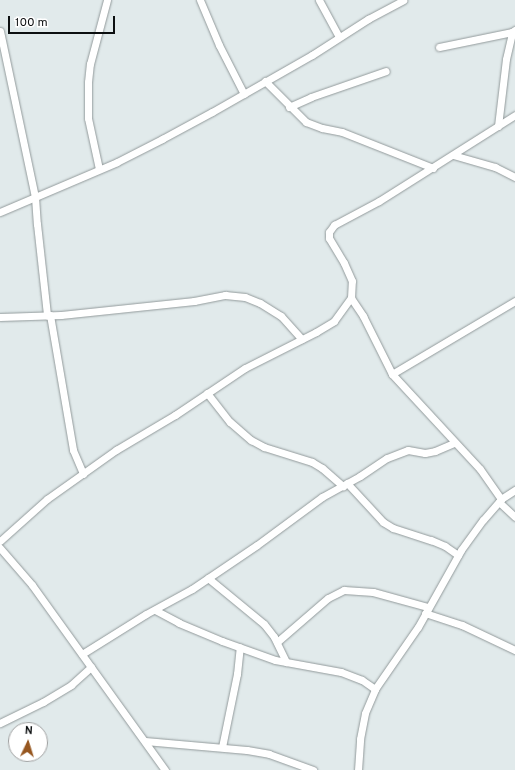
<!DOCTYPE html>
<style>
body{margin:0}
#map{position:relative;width:515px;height:770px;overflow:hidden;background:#e1eaeb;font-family:Overpass,sans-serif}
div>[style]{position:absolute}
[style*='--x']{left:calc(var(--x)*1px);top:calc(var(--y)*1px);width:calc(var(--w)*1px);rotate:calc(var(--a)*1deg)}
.roads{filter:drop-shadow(0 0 1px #929a9b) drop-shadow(0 0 1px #929a9b)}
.street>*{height:7px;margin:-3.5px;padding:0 3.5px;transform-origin:3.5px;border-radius:3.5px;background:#fff}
span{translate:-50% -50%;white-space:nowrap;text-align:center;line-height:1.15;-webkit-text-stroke:4px #fff;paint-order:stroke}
.north{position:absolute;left:8px;top:722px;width:40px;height:40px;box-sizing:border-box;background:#fff;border:1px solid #9e9f9f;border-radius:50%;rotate:4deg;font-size:11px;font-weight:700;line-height:16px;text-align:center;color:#0c0f10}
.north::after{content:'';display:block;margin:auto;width:14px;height:18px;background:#96561f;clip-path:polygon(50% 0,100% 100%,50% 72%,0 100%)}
.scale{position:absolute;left:8px;top:16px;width:107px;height:18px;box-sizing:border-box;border:2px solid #0c0f10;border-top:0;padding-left:5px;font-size:12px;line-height:14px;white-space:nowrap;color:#0c0f10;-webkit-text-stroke:3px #fff;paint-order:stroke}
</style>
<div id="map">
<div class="roads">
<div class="street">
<i style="--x:200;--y:0;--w:49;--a:67.1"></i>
<i style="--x:219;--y:45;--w:55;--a:63"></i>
<i style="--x:319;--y:0;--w:42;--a:61.6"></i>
<i style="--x:0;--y:31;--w:170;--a:78.1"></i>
<i style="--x:35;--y:197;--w:27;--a:86"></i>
<i style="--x:37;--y:224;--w:92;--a:83.7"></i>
<i style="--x:439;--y:47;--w:75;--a:-11.6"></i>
<i style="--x:265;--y:81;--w:58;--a:45"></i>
<i style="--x:306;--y:122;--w:17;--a:21"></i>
<i style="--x:322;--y:128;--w:20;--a:11"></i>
<i style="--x:342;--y:132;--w:98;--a:21.6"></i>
<i style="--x:289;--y:107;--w:24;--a:-24"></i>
<i style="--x:311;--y:97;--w:79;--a:-19.1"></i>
<i style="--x:498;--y:126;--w:67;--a:-83.2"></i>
<i style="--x:506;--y:59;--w:28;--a:-77"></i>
<i style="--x:512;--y:32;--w:4;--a:-34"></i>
<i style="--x:453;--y:155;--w:44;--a:15.9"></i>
<i style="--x:495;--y:167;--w:22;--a:27"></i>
<i style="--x:99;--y:169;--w:52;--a:-102.2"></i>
<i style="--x:88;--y:118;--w:36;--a:-90"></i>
<i style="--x:88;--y:82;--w:18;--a:-84"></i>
<i style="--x:90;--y:64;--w:66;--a:-75.1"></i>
<i style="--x:0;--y:212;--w:127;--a:-23.1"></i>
<i style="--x:117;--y:162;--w:51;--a:-27.1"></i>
<i style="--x:162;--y:139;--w:57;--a:-28.4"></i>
<i style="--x:212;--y:112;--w:115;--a:-29.7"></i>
<i style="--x:312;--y:55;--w:67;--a:-32.7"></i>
<i style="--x:368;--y:19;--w:40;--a:-28"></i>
<i style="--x:351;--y:298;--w:22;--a:56"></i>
<i style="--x:363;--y:316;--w:65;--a:63.4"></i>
<i style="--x:392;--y:374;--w:129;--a:47.2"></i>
<i style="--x:480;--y:469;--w:37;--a:55"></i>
<i style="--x:50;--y:315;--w:137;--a:80.3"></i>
<i style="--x:73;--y:450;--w:26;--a:67"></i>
<i style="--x:0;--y:317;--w:61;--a:-1.9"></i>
<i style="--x:61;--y:315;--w:134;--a:-6"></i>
<i style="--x:194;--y:301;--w:32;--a:-11"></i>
<i style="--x:225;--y:295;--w:20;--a:6"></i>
<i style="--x:245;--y:297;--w:16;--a:22"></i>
<i style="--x:260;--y:303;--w:25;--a:32"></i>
<i style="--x:281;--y:316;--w:31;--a:48"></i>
<i style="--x:392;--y:374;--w:143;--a:-30.7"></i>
<i style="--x:207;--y:393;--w:37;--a:52"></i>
<i style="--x:230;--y:422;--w:28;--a:41"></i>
<i style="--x:251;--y:440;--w:15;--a:28"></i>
<i style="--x:264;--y:447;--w:50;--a:17.4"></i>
<i style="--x:312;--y:462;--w:12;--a:31"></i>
<i style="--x:322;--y:468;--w:28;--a:41"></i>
<i style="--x:347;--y:483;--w:53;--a:47.3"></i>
<i style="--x:383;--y:522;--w:12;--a:31"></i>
<i style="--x:393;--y:528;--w:40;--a:18"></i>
<i style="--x:431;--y:540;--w:15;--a:23"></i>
<i style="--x:445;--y:546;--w:16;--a:35"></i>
<i style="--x:499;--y:502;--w:22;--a:43"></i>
<i style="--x:0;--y:541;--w:63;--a:-41.8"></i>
<i style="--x:47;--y:499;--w:85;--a:-35.4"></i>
<i style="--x:116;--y:450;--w:69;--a:-30.7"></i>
<i style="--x:175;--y:415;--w:84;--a:-33.9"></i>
<i style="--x:245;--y:368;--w:80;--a:-26.9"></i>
<i style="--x:316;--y:332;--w:21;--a:-31"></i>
<i style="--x:334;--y:321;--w:29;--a:-54"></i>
<i style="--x:351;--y:298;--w:17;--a:-87"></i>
<i style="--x:352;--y:281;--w:20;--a:-114"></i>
<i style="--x:344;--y:263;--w:29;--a:-121"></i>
<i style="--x:329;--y:238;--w:6;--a:-90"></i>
<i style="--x:329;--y:232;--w:9;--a:-54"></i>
<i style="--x:334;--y:225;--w:51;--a:-28.1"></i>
<i style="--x:379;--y:201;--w:161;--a:-32.3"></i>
<i style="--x:0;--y:548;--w:49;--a:49.1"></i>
<i style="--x:32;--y:585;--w:228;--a:54.3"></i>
<i style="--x:208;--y:578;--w:72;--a:39.4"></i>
<i style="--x:264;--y:624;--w:16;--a:52"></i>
<i style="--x:274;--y:637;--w:28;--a:64"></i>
<i style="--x:155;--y:610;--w:27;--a:28"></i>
<i style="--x:179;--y:623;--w:47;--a:22.7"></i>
<i style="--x:222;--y:641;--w:56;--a:19.7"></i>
<i style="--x:275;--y:660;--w:67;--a:10.3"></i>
<i style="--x:341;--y:672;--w:22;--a:21"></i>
<i style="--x:362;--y:680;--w:16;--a:35"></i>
<i style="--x:425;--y:613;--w:39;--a:18"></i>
<i style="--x:462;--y:625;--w:59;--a:25.3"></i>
<i style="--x:277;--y:642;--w:67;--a:-40.8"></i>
<i style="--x:328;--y:598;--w:18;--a:-27"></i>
<i style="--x:344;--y:590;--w:29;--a:4"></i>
<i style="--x:373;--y:592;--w:57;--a:15.3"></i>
<i style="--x:82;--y:654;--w:75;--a:-32"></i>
<i style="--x:146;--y:614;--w:52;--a:-28.5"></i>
<i style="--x:192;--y:589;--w:78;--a:-34.1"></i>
<i style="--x:257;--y:545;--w:81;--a:-36.4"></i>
<i style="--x:322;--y:497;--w:43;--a:-28.9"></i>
<i style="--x:360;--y:476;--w:32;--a:-34"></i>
<i style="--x:387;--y:458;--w:22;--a:-21"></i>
<i style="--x:408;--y:450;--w:17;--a:10"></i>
<i style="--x:425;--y:453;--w:10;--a:-11"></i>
<i style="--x:435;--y:451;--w:21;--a:-23"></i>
<i style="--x:0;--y:723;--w:48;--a:-26"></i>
<i style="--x:43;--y:702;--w:33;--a:-31"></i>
<i style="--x:71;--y:685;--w:27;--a:-42"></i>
<i style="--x:145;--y:741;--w:102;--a:5"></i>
<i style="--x:247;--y:750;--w:22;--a:10"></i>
<i style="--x:269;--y:754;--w:47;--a:20"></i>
<i style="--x:222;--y:747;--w:75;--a:-78.4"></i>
<i style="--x:237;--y:674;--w:27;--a:-84"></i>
<i style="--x:358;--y:770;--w:31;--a:-86"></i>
<i style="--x:360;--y:739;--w:26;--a:-79"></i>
<i style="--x:365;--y:713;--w:26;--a:-67"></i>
<i style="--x:375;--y:689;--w:75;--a:-55.3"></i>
<i style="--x:418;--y:627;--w:88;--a:-60.8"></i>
<i style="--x:461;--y:550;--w:37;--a:-54"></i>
<i style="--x:483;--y:520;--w:28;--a:-49"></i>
<i style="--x:501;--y:499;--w:17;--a:-33"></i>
</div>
</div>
<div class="north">N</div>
<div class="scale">100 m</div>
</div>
